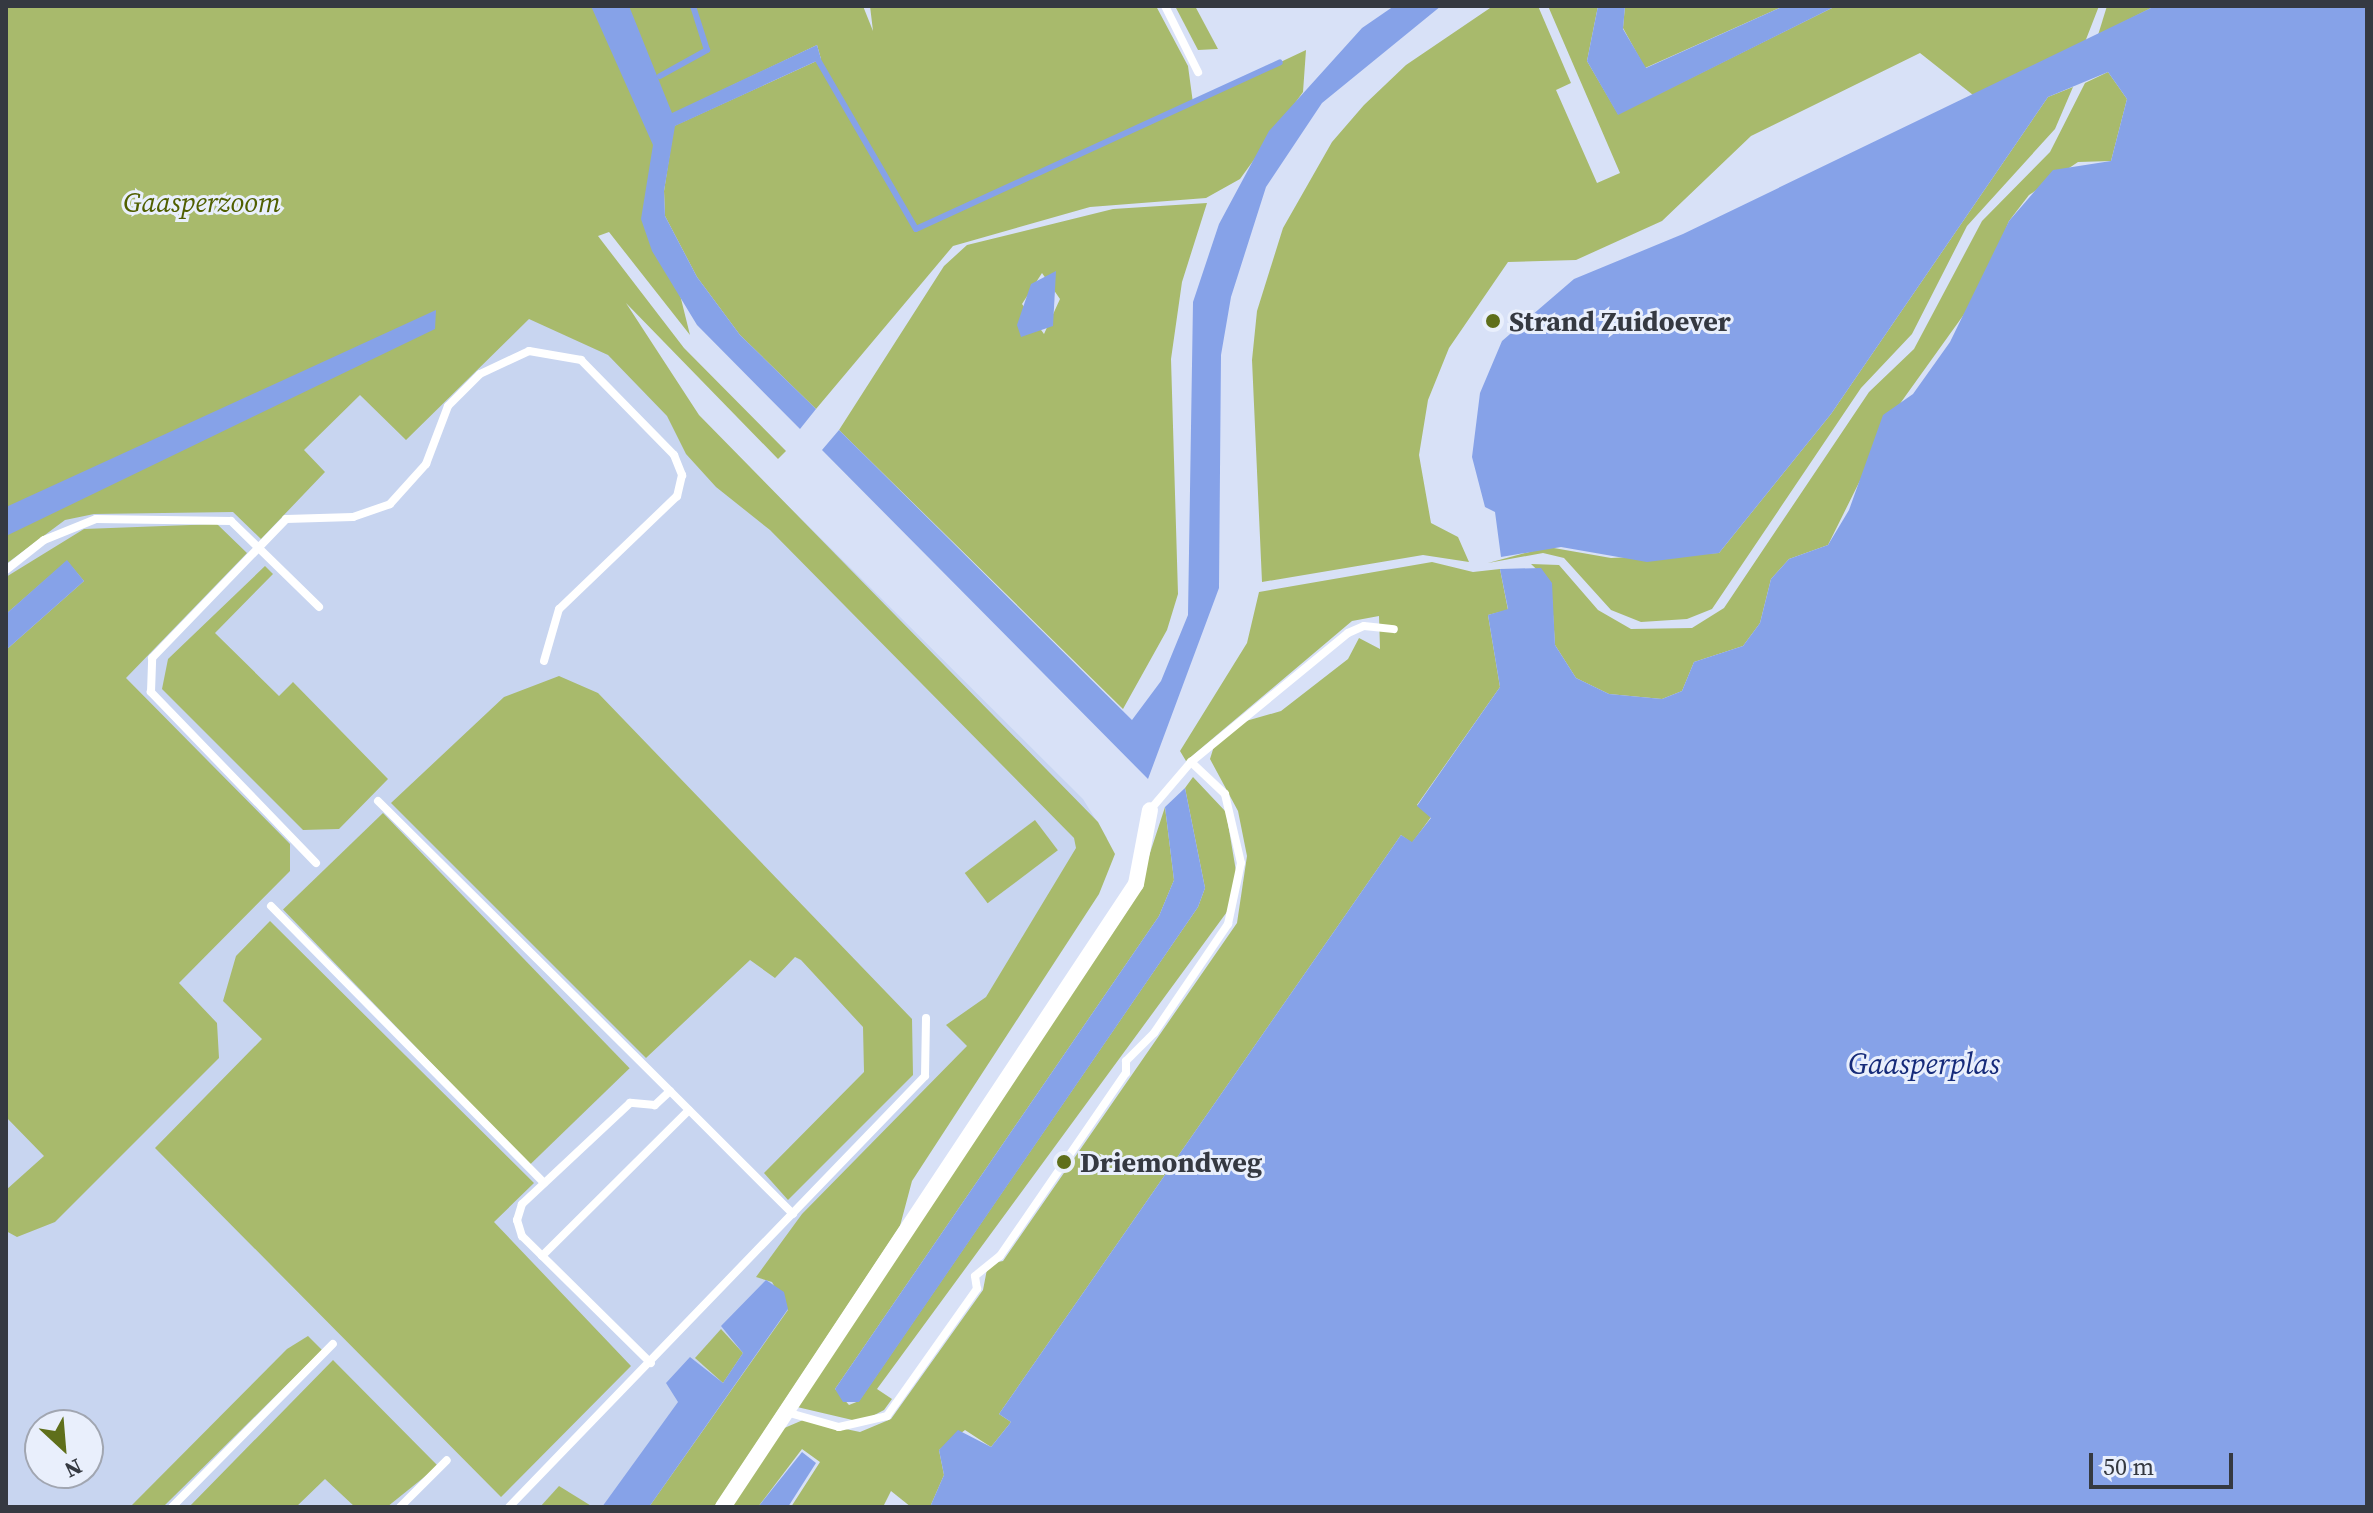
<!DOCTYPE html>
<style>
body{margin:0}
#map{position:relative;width:2373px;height:1513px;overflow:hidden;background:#d8e1f7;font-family:"Source Serif 4",serif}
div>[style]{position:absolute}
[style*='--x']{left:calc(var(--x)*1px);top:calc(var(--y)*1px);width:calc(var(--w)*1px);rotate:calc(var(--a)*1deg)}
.built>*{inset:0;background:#c8d5f0}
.green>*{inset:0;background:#a8ba6c;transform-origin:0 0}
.water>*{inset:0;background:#86a2e8}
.stream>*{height:6px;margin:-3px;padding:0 3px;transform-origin:3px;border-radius:3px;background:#86a2e8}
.service>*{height:8px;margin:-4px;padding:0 4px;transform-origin:4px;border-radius:4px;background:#fff}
.minor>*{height:16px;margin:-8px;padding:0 8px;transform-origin:8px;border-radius:8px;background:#fff}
.dots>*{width:22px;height:22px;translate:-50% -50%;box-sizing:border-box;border:4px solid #e9effc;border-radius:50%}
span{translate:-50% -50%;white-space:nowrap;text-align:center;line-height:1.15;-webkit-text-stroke:6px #e9effc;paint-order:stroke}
.park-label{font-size:28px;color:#505f00;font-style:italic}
.poi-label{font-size:28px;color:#353941;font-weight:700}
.left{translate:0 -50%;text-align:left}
.water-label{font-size:30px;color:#162b7a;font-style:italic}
.frame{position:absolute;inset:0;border:8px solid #353941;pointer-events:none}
.north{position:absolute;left:24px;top:1409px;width:80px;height:80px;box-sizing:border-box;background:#e9effc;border:2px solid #a1a6b1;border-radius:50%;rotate:154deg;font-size:22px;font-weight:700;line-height:32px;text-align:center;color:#353941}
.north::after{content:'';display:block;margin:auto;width:28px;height:36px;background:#5f6f1b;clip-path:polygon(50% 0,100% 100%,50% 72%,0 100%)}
.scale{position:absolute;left:2089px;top:1453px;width:144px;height:36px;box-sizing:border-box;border:4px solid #353941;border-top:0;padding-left:10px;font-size:24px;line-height:28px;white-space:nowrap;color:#353941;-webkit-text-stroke:6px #e9effc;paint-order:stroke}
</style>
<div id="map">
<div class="built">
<i style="clip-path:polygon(evenodd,542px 261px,1083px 799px,1107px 838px,694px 1507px,6px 1507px,6px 506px,542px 261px,40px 1425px,88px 1425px,88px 1473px,40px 1473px,40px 1425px)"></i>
</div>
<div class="green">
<i style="clip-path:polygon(6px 6px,863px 6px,873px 31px,870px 6px,1156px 6px,1188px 66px,1193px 103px,1306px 50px,1303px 92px,1240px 179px,1206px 198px,1090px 207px,953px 246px,816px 409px,740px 335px,697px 277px,665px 216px,664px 191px,674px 126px,821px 59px,817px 45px,674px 113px,659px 210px,690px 335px,609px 232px,598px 236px,684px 348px,786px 451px,778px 459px,626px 303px,699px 415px,1098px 822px,1115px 854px,1099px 894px,912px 1181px,900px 1226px,714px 1507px,649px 1507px,788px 1310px,772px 1282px,756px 1277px,802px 1214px,967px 1046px,946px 1025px,986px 997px,1076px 848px,1074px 838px,770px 530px,716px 487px,686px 454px,667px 416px,608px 355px,529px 319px,406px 440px,360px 395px,304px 450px,325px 472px,261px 539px,233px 512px,94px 514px,65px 520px,6px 564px)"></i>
<i style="clip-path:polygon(1175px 6px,1195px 6px,1218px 49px,1198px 50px)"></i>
<i style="clip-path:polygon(1493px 6px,1538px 6px,1571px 83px,1556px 90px,1597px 183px,1620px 173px,1548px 6px,1598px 6px,1587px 61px,1618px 114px,1836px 6px,2099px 6px,2085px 42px,1973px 95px,1920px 53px,1751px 136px,1662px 221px,1576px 260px,1508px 262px,1449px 348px,1428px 400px,1419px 455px,1431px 523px,1458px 537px,1469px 562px,1423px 555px,1262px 582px,1252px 360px,1257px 311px,1283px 228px,1332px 142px,1364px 105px,1406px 65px)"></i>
<i style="clip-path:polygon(1625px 6px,1784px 6px,1645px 68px,1623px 28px)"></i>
<i style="clip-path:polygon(2107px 6px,2155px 6px,2098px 35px)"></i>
<i style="clip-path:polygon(2108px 72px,2127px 99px,2111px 161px,2078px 162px,2029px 195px,2009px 221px,1980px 292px,1894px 412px,1828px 545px,1789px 559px,1771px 579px,1760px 623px,1743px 646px,1694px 662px,1682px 691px,1662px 699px,1609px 694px,1576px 678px,1555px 645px,1551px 583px,1531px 564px,1559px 565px,1598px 610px,1631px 629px,1692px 628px,1724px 608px,1869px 392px,1914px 349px,1982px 221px,2050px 152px,2085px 83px)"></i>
<i style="clip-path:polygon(2073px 87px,2055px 129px,1967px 226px,1912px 334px,1861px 388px,1712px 609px,1687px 619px,1641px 622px,1611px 610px,1564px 558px,1543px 553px,1488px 563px,1548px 547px,1611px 558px,1719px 553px,1831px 414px,2048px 97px)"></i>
<i style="clip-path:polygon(evenodd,1207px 203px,1182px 282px,1171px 359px,1178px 594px,1167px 630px,1123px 709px,839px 430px,944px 266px,967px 245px,1113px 209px,1207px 203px,1042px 273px,1060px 299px,1044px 334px,1022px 304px,1042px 273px)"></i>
<i style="clip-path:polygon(217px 524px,247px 553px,126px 678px,290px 844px,290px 871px,179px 983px,217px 1023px,219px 1058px,55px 1222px,17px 1237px,6px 1231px,6px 1190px,44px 1156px,6px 1117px,6px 650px,84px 581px,67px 561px,6px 614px,6px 577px,84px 529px)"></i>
<i style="clip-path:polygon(1432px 562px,1473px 572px,1500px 569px,1508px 610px,1488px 615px,1500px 687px,1417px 805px,1431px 817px,1412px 843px,1401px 835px,999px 1414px,1011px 1422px,991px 1447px,965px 1430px,939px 1450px,944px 1475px,930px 1507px,911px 1507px,891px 1491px,883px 1507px,791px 1507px,820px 1462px,802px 1449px,758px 1507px,732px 1507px,782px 1429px,803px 1420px,860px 1432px,891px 1419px,983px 1290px,988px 1264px,1003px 1261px,1237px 923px,1247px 856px,1238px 811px,1210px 759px,1215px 743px,1239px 723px,1281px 711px,1348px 659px,1359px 638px,1380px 649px,1379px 616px,1352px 621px,1186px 761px,1180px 751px,1247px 643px,1259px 592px)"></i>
<i style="clip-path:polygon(265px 566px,273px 574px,215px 633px,279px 696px,293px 682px,388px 779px,339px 829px,303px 830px,162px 689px,168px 659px)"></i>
<i style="clip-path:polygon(559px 676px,598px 693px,912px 1019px,913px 1075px,788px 1200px,764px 1173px,864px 1072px,863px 1027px,801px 960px,795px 957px,775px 978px,750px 960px,646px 1058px,391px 803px,504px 697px)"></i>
<i style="clip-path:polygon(1193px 777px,1226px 812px,1237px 877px,1232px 905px,877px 1389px,892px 1399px,884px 1410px,861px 1422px,797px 1407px,1135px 899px,1165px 807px,1174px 880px,1159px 916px,835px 1389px,849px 1405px,859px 1401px,1198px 907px,1205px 888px,1185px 788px)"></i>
<i style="left:383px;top:813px;width:355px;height:139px;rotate:46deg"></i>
<i style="left:1035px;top:820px;width:38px;height:88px;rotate:53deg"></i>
<i style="clip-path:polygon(270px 921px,534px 1183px,494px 1222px,631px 1366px,501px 1497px,155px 1148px,262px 1039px,223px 1001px,236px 956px)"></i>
<i style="clip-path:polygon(721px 1329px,743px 1353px,723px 1383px,695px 1358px)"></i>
<i style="clip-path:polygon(308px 1336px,322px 1350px,163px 1507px,130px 1507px,287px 1349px)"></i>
<i style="clip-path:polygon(333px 1360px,438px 1466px,387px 1507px,355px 1507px,325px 1479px,296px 1507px,189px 1507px)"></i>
<i style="clip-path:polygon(559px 1486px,593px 1507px,540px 1507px)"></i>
</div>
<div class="water">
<i style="clip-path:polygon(591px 6px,629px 6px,672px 113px,817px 45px,821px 59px,675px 126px,664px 191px,665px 216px,697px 277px,740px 335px,816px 409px,800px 429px,697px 325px,652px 251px,641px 219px,653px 145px)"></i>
<i style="clip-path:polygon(1394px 6px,1441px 6px,1322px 103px,1266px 187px,1231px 297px,1221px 355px,1219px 588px,1148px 779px,822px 450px,839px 430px,1132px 720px,1161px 681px,1188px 615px,1193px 302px,1219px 224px,1269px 131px,1362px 28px)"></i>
<i style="clip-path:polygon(1598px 6px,1625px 6px,1623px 29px,1646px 68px,1784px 6px,1836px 6px,1618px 115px,1587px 61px)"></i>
<i style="clip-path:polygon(2155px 6px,2367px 6px,2367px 1507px,930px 1507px,944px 1475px,939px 1450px,958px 1430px,991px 1447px,1011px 1422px,999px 1414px,1401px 835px,1412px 842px,1431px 818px,1417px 806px,1500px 687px,1488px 615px,1508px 609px,1500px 569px,1541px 568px,1552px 583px,1555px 645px,1576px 678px,1609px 694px,1662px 699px,1682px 691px,1694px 662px,1743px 646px,1760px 623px,1771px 579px,1789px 559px,1828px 545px,1849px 510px,1883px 415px,1913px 394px,1950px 342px,2009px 221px,2053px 170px,2111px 161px,2127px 99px,2108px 72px,2048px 97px,1831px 414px,1719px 553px,1647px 562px,1561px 547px,1501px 557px,1495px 512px,1485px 507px,1472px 457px,1480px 393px,1502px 341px,1574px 279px,1683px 234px)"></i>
<i style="clip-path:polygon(1056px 271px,1053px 326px,1021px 337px,1017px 325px,1031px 284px)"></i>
<i style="clip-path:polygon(436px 310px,435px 329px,6px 536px,6px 507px)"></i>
<i style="clip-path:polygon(67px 560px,84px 581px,6px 650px,6px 614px)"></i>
<i style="clip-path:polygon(1185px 788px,1205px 888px,1198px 907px,859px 1402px,843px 1402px,835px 1389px,1159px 916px,1174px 880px,1165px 807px)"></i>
<i style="clip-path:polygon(766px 1280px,784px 1292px,788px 1309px,649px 1507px,602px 1507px,678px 1402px,666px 1383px,690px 1357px,723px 1383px,743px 1353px,721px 1326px)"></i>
<i style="clip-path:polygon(802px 1452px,816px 1463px,788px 1507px,758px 1507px)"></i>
</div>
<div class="stream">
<i style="--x:818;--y:60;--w:195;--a:59.9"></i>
<i style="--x:916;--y:229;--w:400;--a:-24.6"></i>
<i style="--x:660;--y:76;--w:54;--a:-29"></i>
<i style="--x:707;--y:50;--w:46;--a:-107.7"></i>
</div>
<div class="service">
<i style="--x:1165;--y:6;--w:74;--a:63.4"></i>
<i style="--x:6;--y:570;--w:48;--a:-38.3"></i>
<i style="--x:44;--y:540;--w:56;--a:-22"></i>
<i style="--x:96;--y:519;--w:135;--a:0.8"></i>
<i style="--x:231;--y:521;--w:123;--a:44.3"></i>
<i style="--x:1191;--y:762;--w:203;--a:-39.4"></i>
<i style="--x:1348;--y:633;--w:17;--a:-24"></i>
<i style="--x:1364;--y:626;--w:30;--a:6"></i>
<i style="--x:378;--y:801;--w:412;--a:44.8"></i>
<i style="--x:670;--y:1091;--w:21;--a:137"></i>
<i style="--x:655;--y:1105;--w:25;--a:-175"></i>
<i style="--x:630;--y:1103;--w:148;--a:136.9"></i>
<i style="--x:522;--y:1204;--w:17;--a:107"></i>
<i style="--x:517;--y:1220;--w:17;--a:73"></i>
<i style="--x:522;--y:1236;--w:181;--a:44.6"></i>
<i style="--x:316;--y:863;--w:238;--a:-134"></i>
<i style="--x:151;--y:692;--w:34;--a:-88"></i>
<i style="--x:152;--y:658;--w:193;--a:-46"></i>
<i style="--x:286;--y:519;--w:67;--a:-1.7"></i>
<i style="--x:353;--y:517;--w:39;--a:-19"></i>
<i style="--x:390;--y:504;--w:54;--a:-48"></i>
<i style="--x:426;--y:464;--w:62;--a:-69.2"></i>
<i style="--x:448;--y:406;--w:45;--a:-45"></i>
<i style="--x:480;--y:374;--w:54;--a:-25.1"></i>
<i style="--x:529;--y:351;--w:53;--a:9.8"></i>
<i style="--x:581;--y:360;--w:133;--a:45.6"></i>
<i style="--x:674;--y:455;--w:22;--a:68"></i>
<i style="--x:682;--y:475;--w:22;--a:103"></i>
<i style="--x:677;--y:496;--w:163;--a:136.2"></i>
<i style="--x:559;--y:609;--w:54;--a:106.1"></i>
<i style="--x:271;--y:906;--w:389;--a:45.4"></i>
<i style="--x:670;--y:1091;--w:174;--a:45"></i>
<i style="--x:542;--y:1256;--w:207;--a:-44.8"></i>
<i style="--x:786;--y:1412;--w:55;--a:15.8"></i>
<i style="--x:839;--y:1427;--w:49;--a:-12.9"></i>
<i style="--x:887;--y:1416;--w:156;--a:-54.7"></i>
<i style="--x:977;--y:1289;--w:13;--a:-99"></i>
<i style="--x:975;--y:1276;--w:32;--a:-39"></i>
<i style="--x:1000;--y:1256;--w:222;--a:-55.5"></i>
<i style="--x:1126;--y:1073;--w:12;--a:-90"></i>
<i style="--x:1126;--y:1061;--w:40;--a:-45"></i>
<i style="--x:1154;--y:1033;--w:132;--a:-55.8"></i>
<i style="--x:1228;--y:924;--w:62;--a:-78"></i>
<i style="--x:1241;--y:863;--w:71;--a:-103.1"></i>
<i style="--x:1225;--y:794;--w:47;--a:-136.7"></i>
<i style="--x:1191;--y:762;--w:63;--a:130.5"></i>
<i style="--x:172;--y:1507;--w:229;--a:-45.4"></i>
<i style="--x:400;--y:1507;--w:66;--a:-45"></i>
<i style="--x:509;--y:1507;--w:599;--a:-46.01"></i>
<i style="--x:925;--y:1076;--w:58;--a:-89"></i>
</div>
<div class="minor">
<i style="--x:723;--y:1507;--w:747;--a:-56.46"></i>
<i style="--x:1136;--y:884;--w:75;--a:-79.3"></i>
</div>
<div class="dots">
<i style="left:1493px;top:321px;background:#5f6f1b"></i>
<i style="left:1064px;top:1162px;background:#5f6f1b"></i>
</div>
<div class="park-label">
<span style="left:202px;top:202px">Gaasperzoom</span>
</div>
<div class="poi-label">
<span class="left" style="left:1509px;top:321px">Strand Zuidoever</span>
<span class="left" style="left:1080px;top:1162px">Driemondweg</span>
</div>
<div class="water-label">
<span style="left:1924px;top:1064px">Gaasperplas</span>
</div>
<div class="frame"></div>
<div class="north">N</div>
<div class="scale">50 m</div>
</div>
